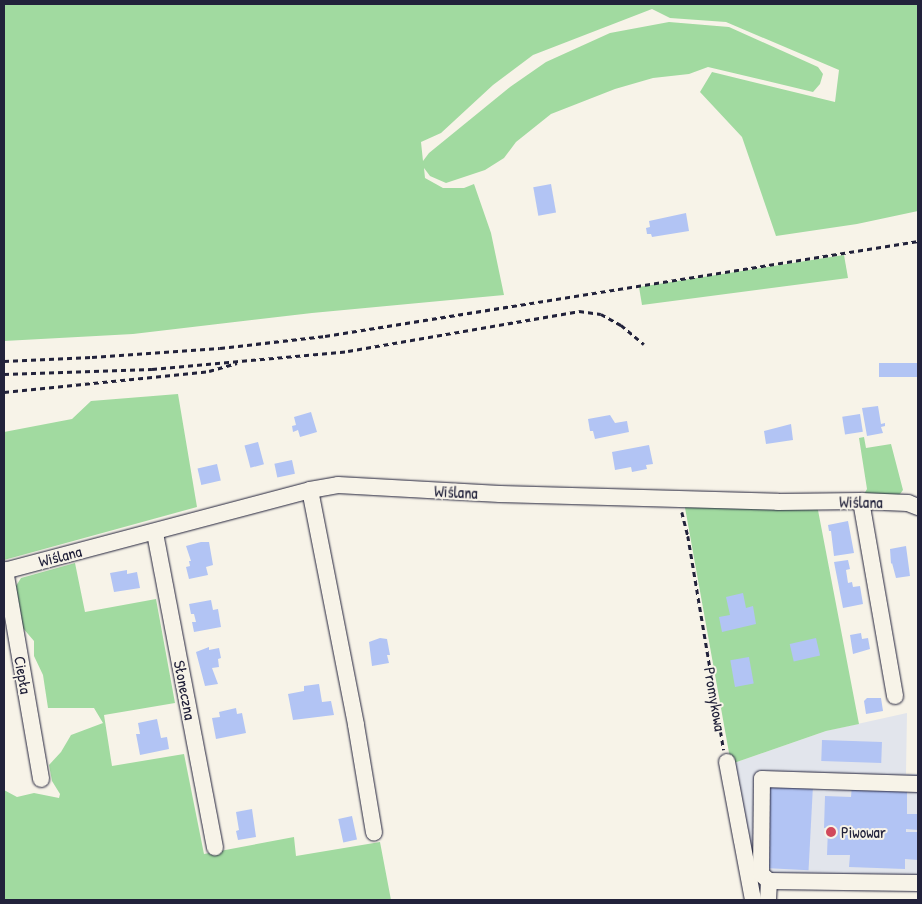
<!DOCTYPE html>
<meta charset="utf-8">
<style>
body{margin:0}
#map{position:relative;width:922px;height:904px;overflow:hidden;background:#f7f3e8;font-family:"Patrick Hand",sans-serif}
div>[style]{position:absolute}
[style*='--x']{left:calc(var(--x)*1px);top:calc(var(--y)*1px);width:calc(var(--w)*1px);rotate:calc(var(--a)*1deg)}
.built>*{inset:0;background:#e2e5ec}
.green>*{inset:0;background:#a1daa0}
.building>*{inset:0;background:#b2c4f4;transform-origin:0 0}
.path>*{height:2.5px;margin-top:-1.25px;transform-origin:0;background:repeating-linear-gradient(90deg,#22223b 0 5px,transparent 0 9px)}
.roads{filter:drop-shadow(0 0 1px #22223b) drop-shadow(0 0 1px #22223b)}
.minor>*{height:16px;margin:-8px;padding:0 8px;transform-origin:8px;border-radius:8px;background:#f7f3e8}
.dots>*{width:14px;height:14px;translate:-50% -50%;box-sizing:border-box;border:2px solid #f7f3e8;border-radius:50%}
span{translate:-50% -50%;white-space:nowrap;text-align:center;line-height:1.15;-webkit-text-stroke:4px #f7f3e8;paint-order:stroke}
.street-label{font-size:16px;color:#22223b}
.poi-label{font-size:16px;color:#22223b}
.left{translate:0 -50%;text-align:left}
.frame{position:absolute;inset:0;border:5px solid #22223b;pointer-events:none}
</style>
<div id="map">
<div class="built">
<i style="clip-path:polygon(907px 713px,906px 774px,918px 774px,918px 891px,756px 889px,731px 764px,826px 731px)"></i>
</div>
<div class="green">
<i style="clip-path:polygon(4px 4px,918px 4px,918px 211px,857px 224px,776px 236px,742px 137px,700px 92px,712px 72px,835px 102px,839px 70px,726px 22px,670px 18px,652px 9px,533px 55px,493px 85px,441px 133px,421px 142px,423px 161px,429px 153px,510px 87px,546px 62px,610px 33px,669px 22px,729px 27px,818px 67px,823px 74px,820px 84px,813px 92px,708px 67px,689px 74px,653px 78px,615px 89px,551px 114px,516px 142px,504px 158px,485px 170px,446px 183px,430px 176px,424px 168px,425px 178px,443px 188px,464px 188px,474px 184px,491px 233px,504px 295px,312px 313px,133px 334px,4px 341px)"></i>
<i style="clip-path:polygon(844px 255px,848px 278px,642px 305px,639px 287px)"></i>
<i style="clip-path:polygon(178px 394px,197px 507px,4px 560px,4px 432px,72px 419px,91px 401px)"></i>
<i style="clip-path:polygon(864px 437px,866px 448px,891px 444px,903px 490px,897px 498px,863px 496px,867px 489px,859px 438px)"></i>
<i style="clip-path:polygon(684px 502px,817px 505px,859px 724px,826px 731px,731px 764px)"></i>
<i style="clip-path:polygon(75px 563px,85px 612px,156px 599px,175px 703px,104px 715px,112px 766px,184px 754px,204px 854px,294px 837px,296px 856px,380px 842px,391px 900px,4px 900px,4px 790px,17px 797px,34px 793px,59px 798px,60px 794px,52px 781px,49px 765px,61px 752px,71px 735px,103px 723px,94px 708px,48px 708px,43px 675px,34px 656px,34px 641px,22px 627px,16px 586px,21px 578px)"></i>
</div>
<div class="building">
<i style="left:551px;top:184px;width:29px;height:18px;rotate:80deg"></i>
<i style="clip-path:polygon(686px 213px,689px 231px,652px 237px,651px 234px,647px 234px,646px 228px,650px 227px,649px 221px)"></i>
<i style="left:918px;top:363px;width:14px;height:39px;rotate:90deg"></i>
<i style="clip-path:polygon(878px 406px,881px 424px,885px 423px,885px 426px,881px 427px,883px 433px,867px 436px,862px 408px)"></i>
<i style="clip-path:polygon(311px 412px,317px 432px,300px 437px,298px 430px,293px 432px,292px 426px,296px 425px,294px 417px)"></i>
<i style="left:860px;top:414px;width:18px;height:18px;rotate:81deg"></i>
<i style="clip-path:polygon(610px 415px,615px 423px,627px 421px,629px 432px,595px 439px,593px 431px,590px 431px,588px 419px)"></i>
<i style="clip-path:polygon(791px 424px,793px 440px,766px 444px,764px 431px)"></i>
<i style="left:258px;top:442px;width:23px;height:14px;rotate:75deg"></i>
<i style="clip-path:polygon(649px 445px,653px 464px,646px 465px,647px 469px,632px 472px,631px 467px,615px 470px,612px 452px)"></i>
<i style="left:292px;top:460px;width:14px;height:18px;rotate:78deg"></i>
<i style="left:217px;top:464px;width:17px;height:20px;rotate:77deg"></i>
<i style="clip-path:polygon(848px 521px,854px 553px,834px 556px,831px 531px,829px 531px,828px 525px)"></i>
<i style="clip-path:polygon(201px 542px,209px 542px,213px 565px,206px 567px,208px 575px,189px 579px,186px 567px,190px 566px,189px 561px,191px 561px,186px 546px)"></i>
<i style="clip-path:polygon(906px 546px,910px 576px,896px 578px,892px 563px,891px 564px,890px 549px)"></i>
<i style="clip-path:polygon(848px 560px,850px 569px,846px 570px,848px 583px,852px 582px,853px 587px,860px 586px,863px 604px,843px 608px,834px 562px)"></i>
<i style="clip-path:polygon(127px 570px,127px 574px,137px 572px,140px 588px,114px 592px,110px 573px)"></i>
<i style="clip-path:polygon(743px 593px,746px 608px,753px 606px,756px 624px,722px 632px,719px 617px,730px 615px,726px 597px)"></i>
<i style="clip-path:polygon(211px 600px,213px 610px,218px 609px,221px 627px,194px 632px,192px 622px,196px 622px,194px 614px,191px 614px,189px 604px)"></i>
<i style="clip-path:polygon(861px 633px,862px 639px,868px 638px,870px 649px,853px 654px,850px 635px)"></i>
<i style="clip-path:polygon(380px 638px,387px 639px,390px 655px,387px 655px,389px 663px,372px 666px,369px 642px)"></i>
<i style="left:816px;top:638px;width:18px;height:27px;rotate:77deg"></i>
<i style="clip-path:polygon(209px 647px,209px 650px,219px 648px,221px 658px,218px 659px,219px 667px,212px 668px,218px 684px,205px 686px,196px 652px)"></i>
<i style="left:749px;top:657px;width:27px;height:19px;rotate:80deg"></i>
<i style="clip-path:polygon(319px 684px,322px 702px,331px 701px,334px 715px,293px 720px,288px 694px,304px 691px,304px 686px)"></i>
<i style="clip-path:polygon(867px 698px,881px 698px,883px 711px,866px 714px,864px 701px)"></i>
<i style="clip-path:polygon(236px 708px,237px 714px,242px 713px,246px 733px,216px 739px,212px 718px,220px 717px,219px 712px)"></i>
<i style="clip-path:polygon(157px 719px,161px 738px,167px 737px,169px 749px,140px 755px,136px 734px,140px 734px,138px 723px)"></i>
<i style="left:822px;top:740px;width:60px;height:21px;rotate:2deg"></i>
<i style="left:769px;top:784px;width:44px;height:84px;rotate:3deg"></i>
<i style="clip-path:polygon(852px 785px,907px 787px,907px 814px,918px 814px,918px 830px,906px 829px,906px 832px,918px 832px,918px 860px,905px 859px,905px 869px,849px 867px,850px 855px,827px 855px,828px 828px,824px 828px,825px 796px,851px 797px)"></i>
<i style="clip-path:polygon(252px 809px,256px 837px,238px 840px,236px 831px,239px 830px,236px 812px)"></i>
<i style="left:352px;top:816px;width:24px;height:14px;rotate:78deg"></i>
</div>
<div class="path">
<i style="--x:4;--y:361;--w:88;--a:-2.6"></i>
<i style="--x:92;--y:357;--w:128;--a:-4"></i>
<i style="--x:220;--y:348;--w:106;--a:-6.5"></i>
<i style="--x:325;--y:336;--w:601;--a:-9.1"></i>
<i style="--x:4;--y:374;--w:148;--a:-1.9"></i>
<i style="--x:152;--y:369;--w:197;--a:-5.2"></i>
<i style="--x:348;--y:351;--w:234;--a:-9.8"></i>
<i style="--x:579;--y:311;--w:22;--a:8"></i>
<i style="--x:601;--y:314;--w:23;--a:29"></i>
<i style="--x:621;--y:325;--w:30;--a:40"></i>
<i style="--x:4;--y:392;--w:206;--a:-5.8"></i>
<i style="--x:209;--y:371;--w:29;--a:-16"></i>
<i style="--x:682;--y:512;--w:25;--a:76"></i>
<i style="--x:688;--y:536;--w:217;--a:80.5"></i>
</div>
<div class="roads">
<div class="minor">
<i style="--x:310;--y:490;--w:239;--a:78.9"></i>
<i style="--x:356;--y:725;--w:109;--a:80.5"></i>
<i style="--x:861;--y:501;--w:198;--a:80.1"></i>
<i style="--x:155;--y:533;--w:320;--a:79.2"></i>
<i style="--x:5;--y:570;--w:212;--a:80.2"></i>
<i style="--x:4;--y:571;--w:317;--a:-14.8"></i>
<i style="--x:310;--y:490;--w:28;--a:-10"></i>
<i style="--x:338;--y:485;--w:162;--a:3.2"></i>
<i style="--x:500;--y:494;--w:278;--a:1.6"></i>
<i style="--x:778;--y:502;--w:83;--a:-0.7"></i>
<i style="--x:861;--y:501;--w:47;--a:2.4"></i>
<i style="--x:908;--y:503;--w:11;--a:22"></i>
<i style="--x:727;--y:762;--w:140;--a:79.3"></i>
<i style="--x:769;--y:881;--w:149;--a:0.8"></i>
<i style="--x:768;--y:900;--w:19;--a:-87"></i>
<i style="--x:769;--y:881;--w:11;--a:-139"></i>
<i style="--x:761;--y:874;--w:95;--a:-89.4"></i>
<i style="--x:762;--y:779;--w:156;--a:1.8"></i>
</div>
</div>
<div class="dots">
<i style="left:831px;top:832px;background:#d1495b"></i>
</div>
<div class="street-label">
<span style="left:456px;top:492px;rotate:3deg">Wiślana</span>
<span style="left:861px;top:502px;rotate:1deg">Wiślana</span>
<span style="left:60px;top:556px;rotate:-14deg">Wiślana</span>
<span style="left:23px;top:675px;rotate:80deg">Ciepła</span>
<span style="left:185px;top:690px;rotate:79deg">Słoneczna</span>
<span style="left:715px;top:699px;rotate:80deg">Promykowa</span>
</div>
<div class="poi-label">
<span class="left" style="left:841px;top:832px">Piwowar</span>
</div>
<div class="frame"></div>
</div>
